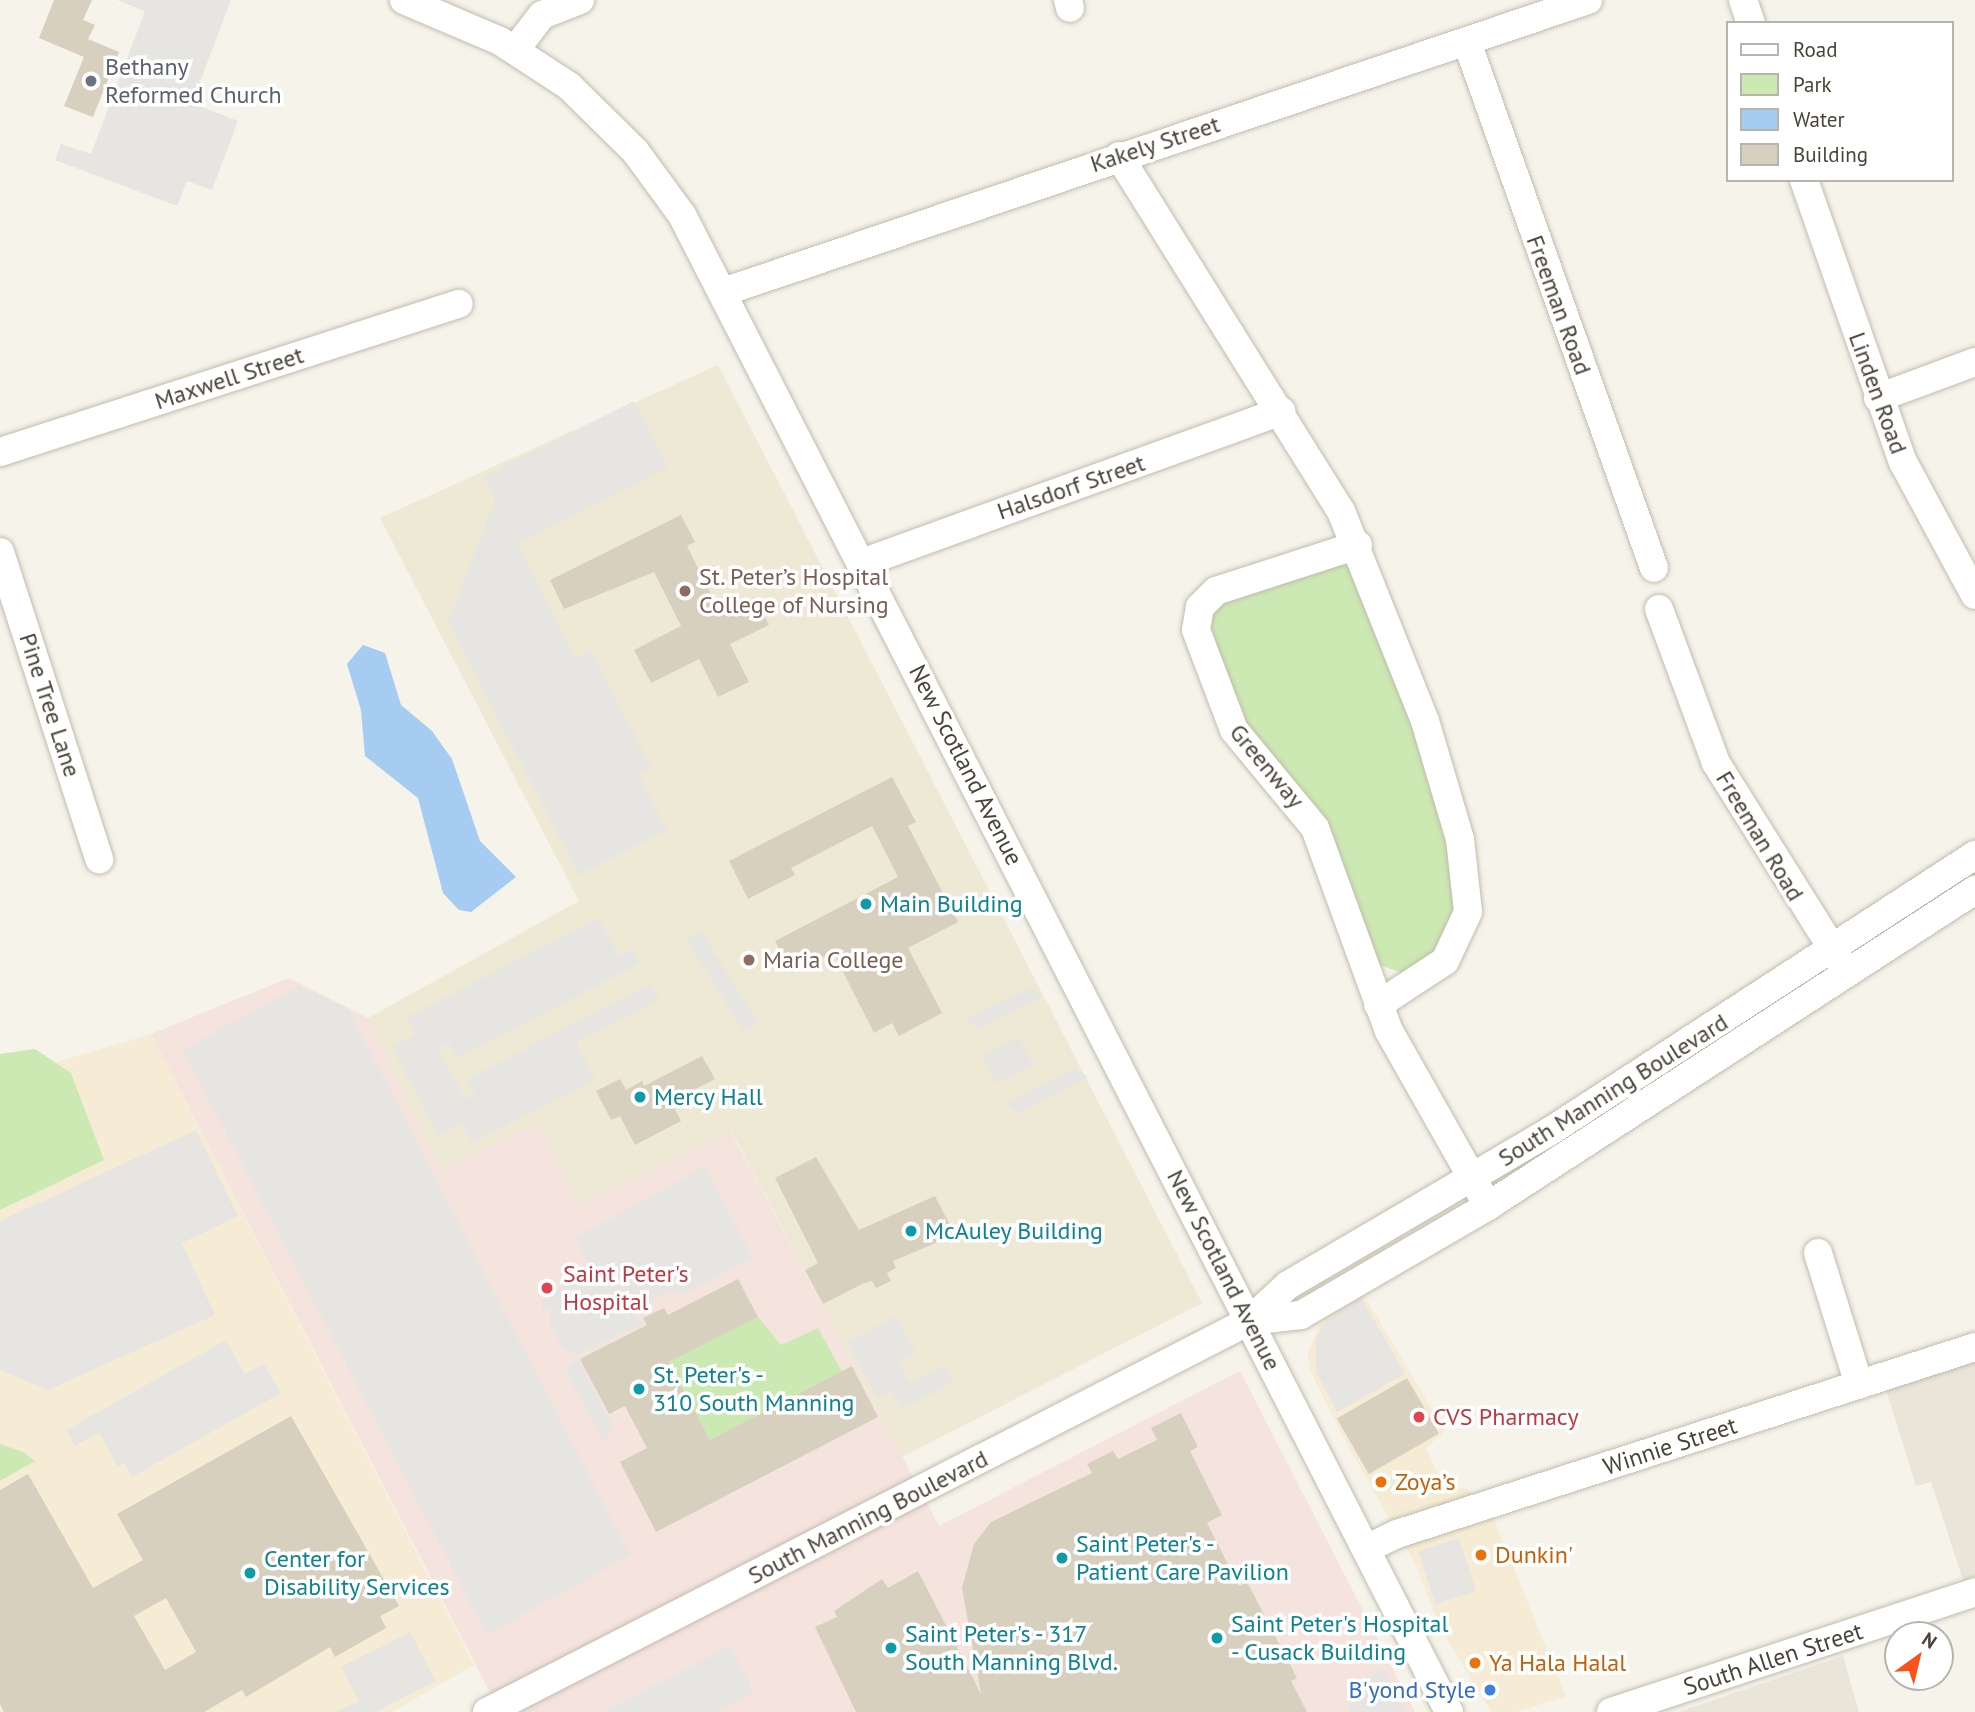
<!DOCTYPE html>
<meta charset="utf-8">
<style>
body{margin:0}
#map{position:relative;width:1975px;height:1712px;overflow:hidden;background:#f5f3ea;font-family:"PT Sans",sans-serif}
div>[style]{position:absolute}
[style*='--x']{left:calc(var(--x)*1px);top:calc(var(--y)*1px);width:calc(var(--w)*1px);rotate:calc(var(--a)*1deg)}
.residential>*{inset:0;background:#e9e5d8}
.commercial>*{inset:0;background:#f6ecd6}
.education>*{inset:0;background:#eee9d4}
.medical>*{inset:0;background:#f5e3de}
.green>*{inset:0;background:#cce9b3}
.parking>*{inset:0;background:#e7e5e1;transform-origin:0 0}
.water>*{inset:0;background:#a7ccf1}
.building>*{inset:0;background:#d7d0bf;transform-origin:0 0}
.roads{filter:drop-shadow(0 0 2px #c1bcac) drop-shadow(0 0 2px #c1bcac)}
.minor>*{height:28px;margin:-14px;padding:0 14px;transform-origin:14px;border-radius:14px;background:#fff}
.dots>*{width:19px;height:19px;translate:-50% -50%;box-sizing:border-box;border:4px solid #fff;border-radius:50%}
span{translate:-50% -50%;white-space:nowrap;text-align:center;line-height:1.15;-webkit-text-stroke:7px #fff;paint-order:stroke}
.worship-label{font-size:24px;color:#5b616d}
.left{translate:0 -50%;text-align:left}
.street-label{font-size:24px;color:#494438}
.education-label{font-size:24px;color:#785e54}
.culture-label{font-size:24px;color:#0d838f}
.health-label{font-size:24px;color:#be3a42}
.food-label{font-size:24px;color:#c56008}
.shop-label{font-size:24px;color:#366cbe}
.right{translate:-100% -50%;text-align:right}
.legend{position:absolute;left:1726px;top:21px;width:228px;height:161px;box-sizing:border-box;background:#fff;border:2px solid #b6b4af;margin:0;padding:9px 12px;list-style:none;font-size:21px;color:#494438}
.legend li{display:flex;align-items:center;gap:14px;height:35px}
.legend b{width:35px;border:2px solid #b6b4af}
.north{position:absolute;left:1884px;top:1621px;width:70px;height:70px;box-sizing:border-box;background:#fff;border:2px solid #b6b4af;border-radius:50%;rotate:34deg;font-size:19px;font-weight:700;line-height:28px;text-align:center;color:#494438}
.north::after{content:'';display:block;margin:auto;width:24px;height:32px;background:#fb521b;clip-path:polygon(50% 0,100% 100%,50% 72%,0 100%)}
</style>
<div id="map">
<div class="residential">
<i style="clip-path:polygon(1975px 1361px,1975px 1576px,1963px 1580px,1931px 1482px,1916px 1486px,1886px 1390px)"></i>
<i style="clip-path:polygon(1843px 1656px,1859px 1712px,1678px 1712px,1681px 1711px)"></i>
</div>
<div class="commercial">
<i style="clip-path:polygon(151px 1034px,474px 1665px,392px 1712px,0 1712px,0 1079px)"></i>
<i style="clip-path:polygon(1362px 1292px,1445px 1431px,1426px 1448px,1443px 1486px,1468px 1489px,1492px 1515px,1566px 1696px,1517px 1712px,1491px 1712px,1439px 1626px,1416px 1565px,1346px 1442px,1310px 1371px,1308px 1354px,1318px 1326px,1334px 1308px)"></i>
</div>
<div class="education">
<i style="clip-path:polygon(718px 365px,1202px 1303px,902px 1457px,732px 1132px,580px 1205px,538px 1123px,441px 1170px,368px 1018px,579px 901px,380px 518px)"></i>
</div>
<div class="medical">
<i style="clip-path:polygon(289px 978px,368px 1018px,441px 1169px,538px 1123px,580px 1205px,731px 1132px,939px 1526px,1240px 1371px,1415px 1712px,500px 1712px,151px 1034px)"></i>
</div>
<div class="green">
<i style="clip-path:polygon(1337px 563px,1351px 568px,1368px 596px,1442px 814px,1458px 906px,1437px 953px,1403px 973px,1376px 964px,1241px 721px,1207px 624px,1217px 605px)"></i>
<i style="clip-path:polygon(35px 1049px,71px 1073px,104px 1160px,0 1210px,0 1054px)"></i>
<i style="clip-path:polygon(758px 1317px,781px 1345px,818px 1328px,842px 1372px,710px 1440px,669px 1362px)"></i>
<i style="clip-path:polygon(0 1444px,23px 1452px,35px 1461px,0 1481px)"></i>
</div>
<div class="parking">
<i style="clip-path:polygon(117px 0,231px 0,192px 103px,238px 121px,212px 190px,187px 181px,177px 206px,55px 160px,61px 144px,91px 154px,145px 11px)"></i>
<i style="clip-path:polygon(634px 401px,668px 467px,517px 544px,575px 658px,591px 650px,651px 767px,638px 774px,667px 830px,579px 875px,448px 622px,495px 500px,484px 477px)"></i>
<i style="clip-path:polygon(599px 918px,619px 956px,632px 949px,639px 964px,457px 1058px,449px 1043px,439px 1049px,465px 1099px,475px 1094px,467px 1079px,651px 984px,659px 999px,576px 1042px,595px 1079px,472px 1143px,461px 1124px,438px 1136px,392px 1047px,415px 1035px,407px 1017px)"></i>
<i style="left:701px;top:931px;width:108px;height:17px;rotate:58deg"></i>
<i style="clip-path:polygon(299px 986px,347px 1007px,630px 1555px,487px 1635px,183px 1050px)"></i>
<i style="clip-path:polygon(1031px 988px,1043px 997px,978px 1029px,965px 1019px)"></i>
<i style="left:1019px;top:1037px;width:31px;height:41px;rotate:63deg"></i>
<i style="clip-path:polygon(1075px 1068px,1088px 1077px,1019px 1113px,1006px 1104px)"></i>
<i style="clip-path:polygon(196px 1130px,238px 1216px,182px 1243px,215px 1315px,48px 1390px,0 1370px,0 1221px)"></i>
<i style="clip-path:polygon(705px 1166px,753px 1258px,682px 1295px,671px 1289px,630px 1311px,644px 1323px,577px 1355px,562px 1347px,550px 1324px,551px 1308px,542px 1313px,543px 1296px,591px 1270px,575px 1238px)"></i>
<i style="clip-path:polygon(1361px 1297px,1405px 1374px,1337px 1412px,1316px 1372px,1316px 1339px,1325px 1322px)"></i>
<i style="clip-path:polygon(896px 1316px,916px 1353px,899px 1362px,910px 1383px,945px 1366px,954px 1382px,902px 1409px,891px 1391px,877px 1398px,847px 1342px)"></i>
<i style="clip-path:polygon(226px 1340px,245px 1374px,264px 1364px,281px 1393px,132px 1477px,124px 1463px,118px 1467px,99px 1433px,75px 1446px,66px 1430px)"></i>
<i style="clip-path:polygon(576px 1357px,613px 1426px,604px 1443px,566px 1371px)"></i>
<i style="left:1459px;top:1538px;width:56px;height:43px;rotate:72deg"></i>
<i style="clip-path:polygon(410px 1632px,436px 1681px,375px 1712px,336px 1712px,359px 1701px,341px 1667px)"></i>
<i style="clip-path:polygon(730px 1646px,754px 1692px,715px 1712px,603px 1712px)"></i>
<i style="clip-path:polygon(1383px 1669px,1405px 1712px,1350px 1712px,1346px 1688px)"></i>
</div>
<div class="water">
<i style="clip-path:polygon(363px 645px,385px 653px,401px 705px,432px 731px,452px 759px,480px 841px,516px 877px,471px 912px,459px 910px,443px 893px,418px 798px,365px 756px,361px 710px,347px 664px)"></i>
</div>
<div class="building">
<i style="clip-path:polygon(54px 0,92px 0,83px 20px,95px 25px,88px 39px,119px 52px,93px 117px,64px 106px,84px 57px,39px 38px)"></i>
<i style="clip-path:polygon(681px 515px,695px 542px,687px 546px,721px 614px,755px 597px,769px 625px,730px 644px,749px 682px,718px 697px,699px 659px,651px 683px,634px 650px,681px 626px,654px 572px,564px 609px,550px 580px)"></i>
<i style="clip-path:polygon(892px 777px,916px 822px,908px 826px,958px 922px,908px 948px,942px 1013px,899px 1036px,892px 1023px,874px 1033px,833px 952px,792px 973px,775px 941px,898px 877px,872px 826px,791px 868px,795px 875px,748px 899px,729px 861px)"></i>
<i style="clip-path:polygon(702px 1056px,715px 1079px,671px 1102px,681px 1121px,635px 1145px,620px 1116px,611px 1120px,596px 1091px,620px 1079px,626px 1090px,642px 1081px,644px 1086px)"></i>
<i style="clip-path:polygon(816px 1157px,859px 1230px,935px 1196px,955px 1235px,893px 1261px,896px 1268px,887px 1273px,891px 1281px,876px 1288px,872px 1281px,862px 1284px,823px 1304px,805px 1270px,818px 1263px,775px 1178px)"></i>
<i style="clip-path:polygon(738px 1279px,758px 1317px,669px 1362px,710px 1440px,852px 1366px,878px 1417px,656px 1532px,620px 1462px,647px 1448px,625px 1406px,609px 1414px,580px 1359px,647px 1325px,643px 1318px,664px 1308px,668px 1315px)"></i>
<i style="left:1407px;top:1378px;width:64px;height:81px;rotate:60deg"></i>
<i style="clip-path:polygon(1181px 1413px,1198px 1447px,1190px 1451px,1222px 1515px,1207px 1523px,1239px 1586px,1247px 1582px,1297px 1678px,1291px 1681px,1307px 1712px,856px 1712px,815px 1627px,837px 1617px,834px 1611px,882px 1579px,888px 1588px,918px 1571px,981px 1694px,962px 1588px,974px 1544px,991px 1522px,1092px 1473px,1087px 1464px,1113px 1451px,1118px 1459px,1157px 1440px,1151px 1428px)"></i>
<i style="clip-path:polygon(evenodd,291px 1416px,399px 1606px,380px 1616px,386px 1628px,335px 1657px,330px 1647px,246px 1697px,242px 1690px,204px 1712px,4px 1712px,0 1704px,0 1490px,28px 1474px,93px 1588px,143px 1560px,117px 1514px,291px 1416px,166px 1598px,196px 1652px,165px 1670px,134px 1616px,166px 1598px)"></i>
</div>
<div class="roads">
<div class="minor">
<i style="--x:404;--y:0;--w:104;--a:23.1"></i>
<i style="--x:500;--y:41;--w:82;--a:33.1"></i>
<i style="--x:569;--y:86;--w:93;--a:44.6"></i>
<i style="--x:635;--y:151;--w:79;--a:53.7"></i>
<i style="--x:682;--y:215;--w:1682;--a:62.87"></i>
<i style="--x:1068;--y:0;--w:8;--a:76"></i>
<i style="--x:1743;--y:0;--w:24;--a:71"></i>
<i style="--x:1467;--y:42;--w:558;--a:70.43"></i>
<i style="--x:515;--y:50;--w:44;--a:-52.4"></i>
<i style="--x:542;--y:15;--w:41;--a:-21.5"></i>
<i style="--x:1119;--y:156;--w:419;--a:58"></i>
<i style="--x:1341;--y:511;--w:226;--a:68.2"></i>
<i style="--x:1425;--y:721;--w:123;--a:73.5"></i>
<i style="--x:1460;--y:839;--w:73;--a:83.7"></i>
<i style="--x:1468;--y:912;--w:54;--a:115.1"></i>
<i style="--x:1445;--y:961;--w:80;--a:146.7"></i>
<i style="--x:1804;--y:180;--w:299;--a:70.7"></i>
<i style="--x:1903;--y:462;--w:151;--a:61.6"></i>
<i style="--x:723;--y:292;--w:913;--a:-18.65"></i>
<i style="--x:1878;--y:398;--w:103;--a:-20.4"></i>
<i style="--x:0;--y:452;--w:482;--a:-17.9"></i>
<i style="--x:1358;--y:545;--w:149;--a:162.1"></i>
<i style="--x:1216;--y:591;--w:23;--a:135"></i>
<i style="--x:1200;--y:607;--w:23;--a:100"></i>
<i style="--x:1196;--y:630;--w:107;--a:69.2"></i>
<i style="--x:1234;--y:730;--w:127;--a:50.4"></i>
<i style="--x:1315;--y:828;--w:216;--a:70"></i>
<i style="--x:1389;--y:1031;--w:201;--a:60.5"></i>
<i style="--x:0;--y:552;--w:323;--a:72.1"></i>
<i style="--x:862;--y:563;--w:446;--a:-19.9"></i>
<i style="--x:1659;--y:609;--w:164;--a:69.7"></i>
<i style="--x:1716;--y:763;--w:237;--a:57.9"></i>
<i style="--x:1818;--y:1253;--w:138;--a:72.7"></i>
<i style="--x:1249;--y:1321;--w:52;--a:-6.6"></i>
<i style="--x:1301;--y:1315;--w:216;--a:-30.2"></i>
<i style="--x:1488;--y:1206;--w:581;--a:-32.98"></i>
<i style="--x:1366;--y:1549;--w:34;--a:-26"></i>
<i style="--x:1397;--y:1534;--w:607;--a:-17.93"></i>
<i style="--x:487;--y:1712;--w:856;--a:-27.16"></i>
<i style="--x:1249;--y:1321;--w:53;--a:-42.7"></i>
<i style="--x:1288;--y:1285;--w:306;--a:-30.4"></i>
<i style="--x:1552;--y:1130;--w:505;--a:-33.03"></i>
<i style="--x:1611;--y:1712;--w:383;--a:-18.2"></i>
</div>
</div>
<div class="dots">
<i style="left:91px;top:81px;background:#6b7280"></i>
<i style="left:685px;top:591px;background:#8d6e63"></i>
<i style="left:866px;top:904px;background:#0f9aa8"></i>
<i style="left:749px;top:960px;background:#8d6e63"></i>
<i style="left:640px;top:1097px;background:#0f9aa8"></i>
<i style="left:911px;top:1231px;background:#0f9aa8"></i>
<i style="left:547px;top:1288px;background:#e0444e"></i>
<i style="left:639px;top:1389px;background:#0f9aa8"></i>
<i style="left:1419px;top:1417px;background:#e0444e"></i>
<i style="left:1381px;top:1482px;background:#e8710a"></i>
<i style="left:1481px;top:1555px;background:#e8710a"></i>
<i style="left:1062px;top:1558px;background:#0f9aa8"></i>
<i style="left:250px;top:1573px;background:#0f9aa8"></i>
<i style="left:1217px;top:1638px;background:#0f9aa8"></i>
<i style="left:891px;top:1648px;background:#0f9aa8"></i>
<i style="left:1475px;top:1663px;background:#e8710a"></i>
<i style="left:1490px;top:1690px;background:#3f7fe0"></i>
</div>
<div class="worship-label">
<span class="left" style="left:105px;top:81px">Bethany<br>Reformed Church</span>
</div>
<div class="street-label">
<span style="left:1155px;top:144px;rotate:-18deg">Kakely Street</span>
<span style="left:1559px;top:305px;rotate:70deg">Freeman Road</span>
<span style="left:229px;top:378px;rotate:-18deg">Maxwell Street</span>
<span style="left:1878px;top:393px;rotate:70deg">Linden Road</span>
<span style="left:1071px;top:487px;rotate:-19deg">Halsdorf Street</span>
<span style="left:50px;top:705px;rotate:72deg">Pine Tree Lane</span>
<span style="left:966px;top:765px;rotate:63deg">New Scotland Avenue</span>
<span style="left:1267px;top:766px;rotate:50deg">Greenway</span>
<span style="left:1760px;top:836px;rotate:59deg">Freeman Road</span>
<span style="left:1613px;top:1090px;rotate:-32deg">South Manning Boulevard</span>
<span style="left:1224px;top:1270px;rotate:63deg">New Scotland Avenue</span>
<span style="left:1670px;top:1446px;rotate:-18deg">Winnie Street</span>
<span style="left:868px;top:1517px;rotate:-27deg">South Manning Boulevard</span>
<span style="left:1773px;top:1659px;rotate:-18deg">South Allen Street</span>
</div>
<div class="education-label">
<span class="left" style="left:699px;top:591px">St. Peter’s Hospital<br>College of Nursing</span>
<span class="left" style="left:763px;top:960px">Maria College</span>
</div>
<div class="culture-label">
<span class="left" style="left:880px;top:904px">Main Building</span>
<span class="left" style="left:654px;top:1097px">Mercy Hall</span>
<span class="left" style="left:925px;top:1231px">McAuley Building</span>
<span class="left" style="left:653px;top:1389px">St. Peter's -<br>310 South Manning</span>
<span class="left" style="left:1076px;top:1558px">Saint Peter's -<br>Patient Care Pavilion</span>
<span class="left" style="left:264px;top:1573px">Center for<br>Disability Services</span>
<span class="left" style="left:1231px;top:1638px">Saint Peter's Hospital<br>- Cusack Building</span>
<span class="left" style="left:905px;top:1648px">Saint Peter's - 317<br>South Manning Blvd.</span>
</div>
<div class="health-label">
<span class="left" style="left:563px;top:1288px">Saint Peter's<br>Hospital</span>
<span class="left" style="left:1433px;top:1417px">CVS Pharmacy</span>
</div>
<div class="food-label">
<span class="left" style="left:1395px;top:1482px">Zoya’s</span>
<span class="left" style="left:1495px;top:1555px">Dunkin'</span>
<span class="left" style="left:1489px;top:1663px">Ya Hala Halal</span>
</div>
<div class="shop-label">
<span class="right" style="left:1476px;top:1690px">B'yond Style</span>
</div>
<ul class="legend">
<li><b style="height:9px;background:#fff"></b>Road</li>
<li><b style="height:19px;background:#cce9b3"></b>Park</li>
<li><b style="height:19px;background:#a7ccf1"></b>Water</li>
<li><b style="height:19px;background:#d7d0bf"></b>Building</li>
</ul>
<div class="north">N</div>
</div>
